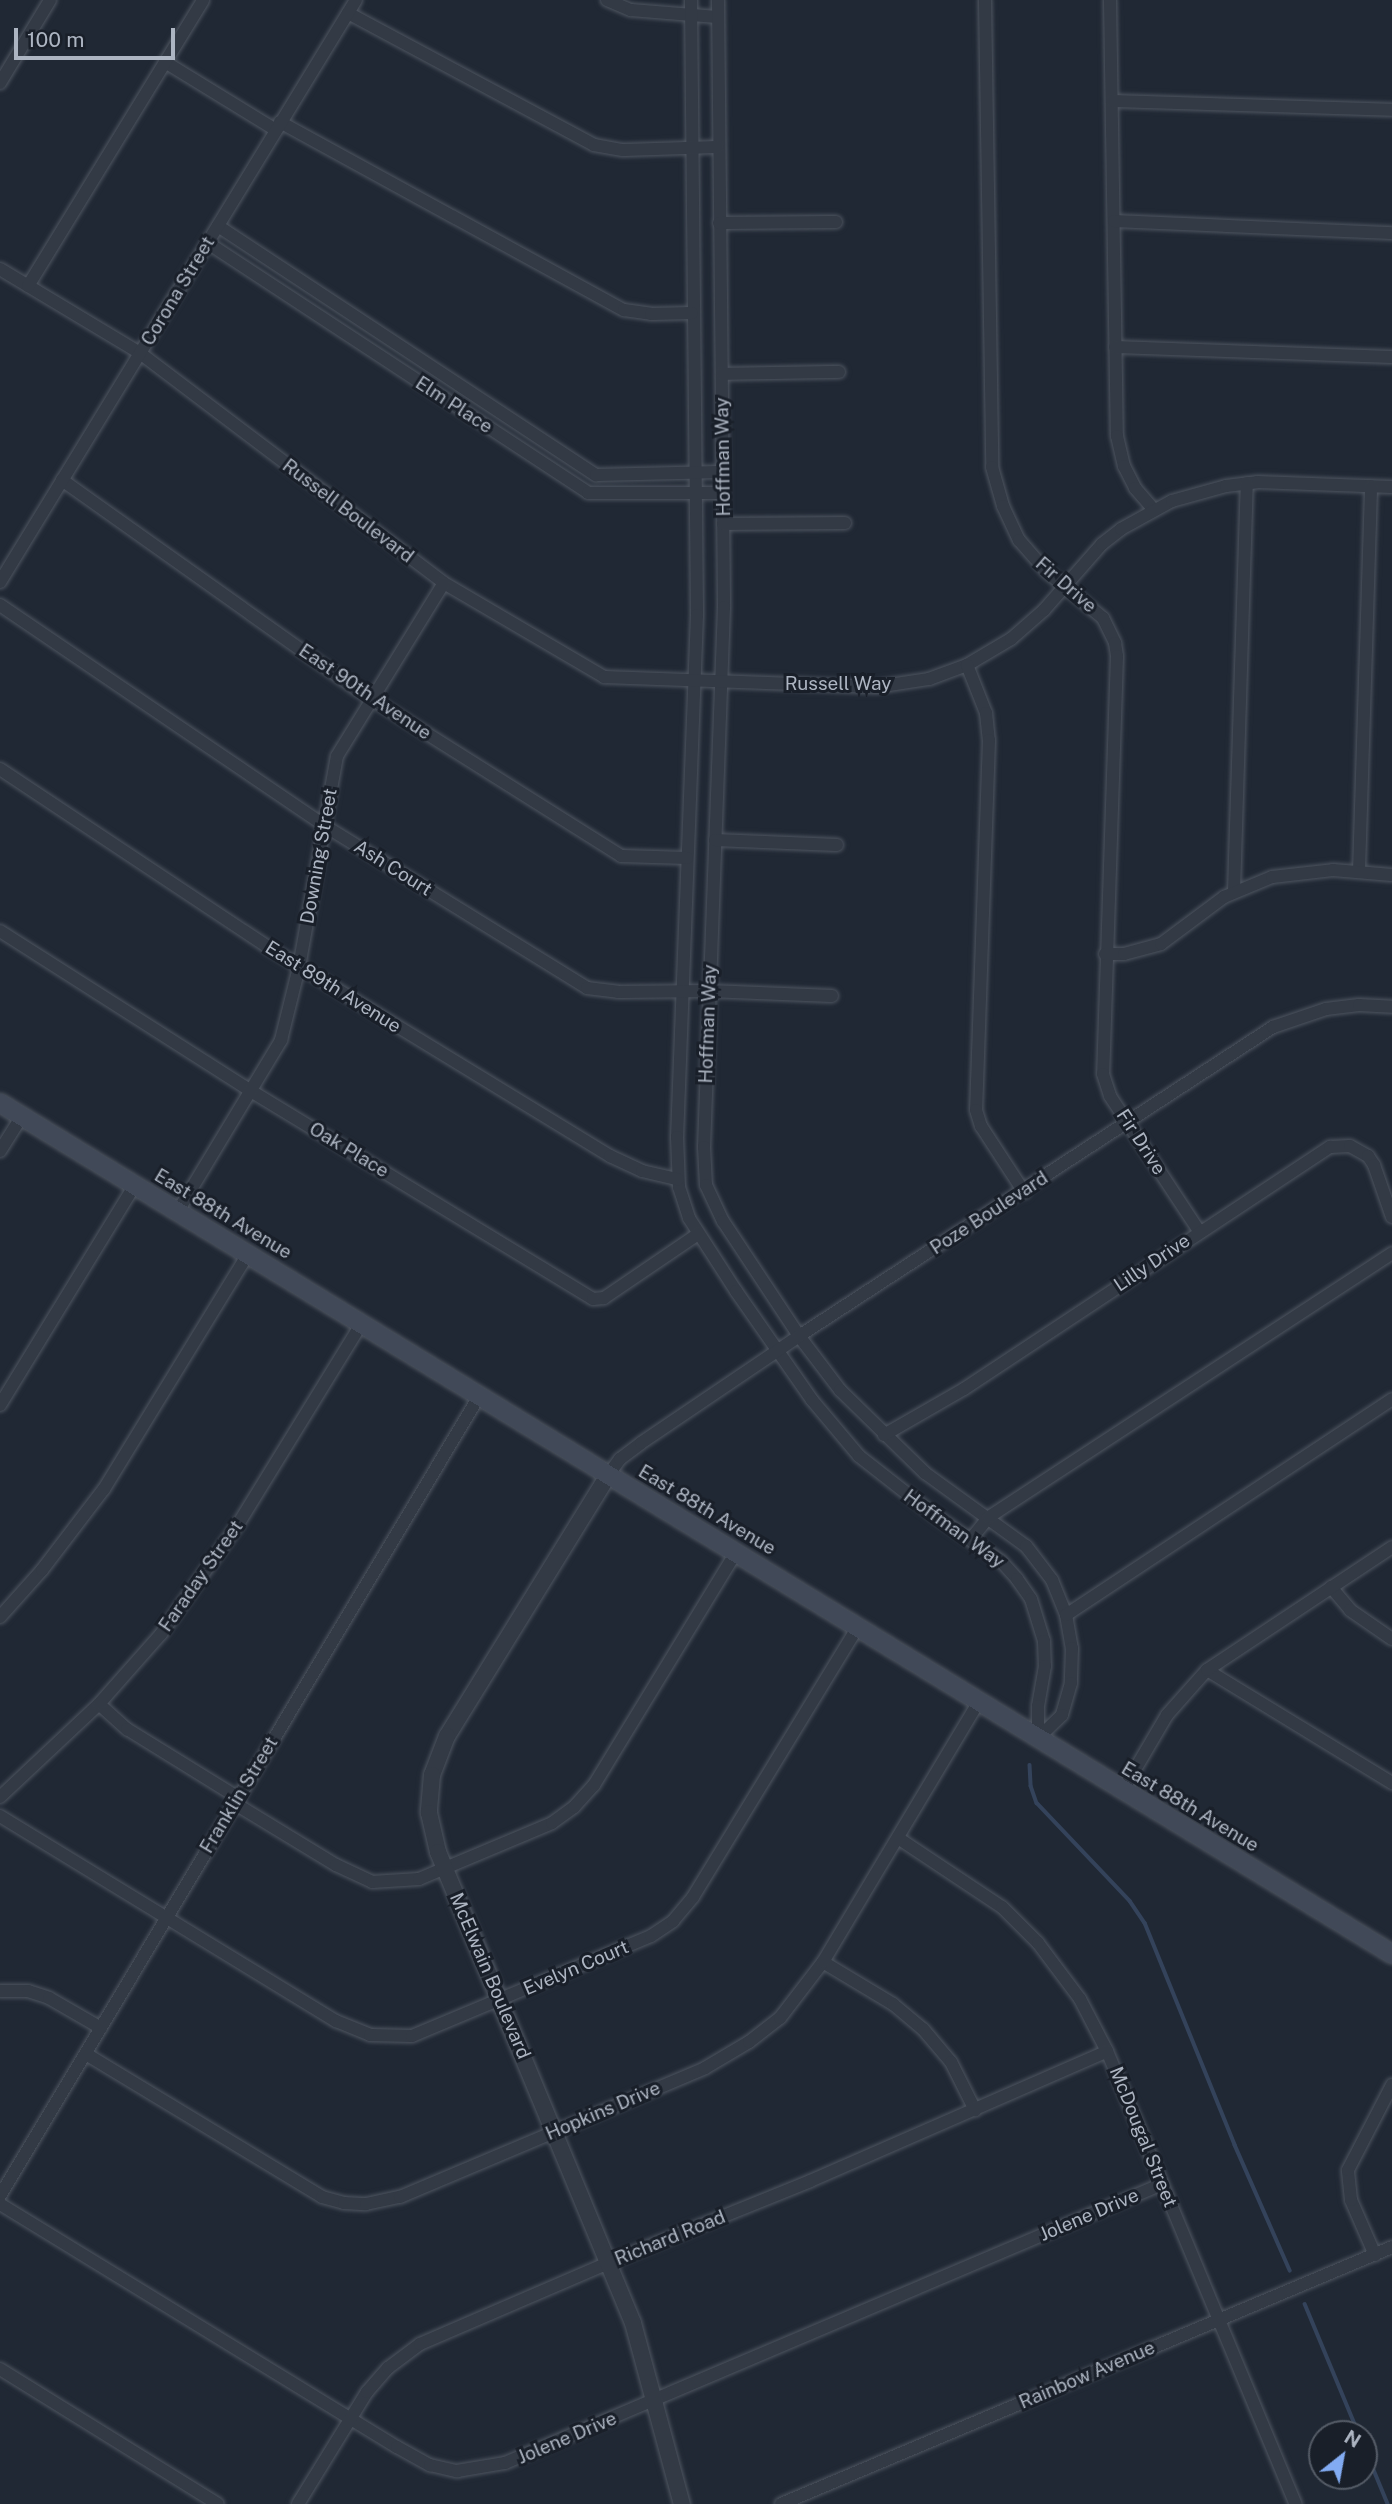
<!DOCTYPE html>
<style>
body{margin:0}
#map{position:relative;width:1392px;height:2504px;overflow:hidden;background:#202834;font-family:"Public Sans",sans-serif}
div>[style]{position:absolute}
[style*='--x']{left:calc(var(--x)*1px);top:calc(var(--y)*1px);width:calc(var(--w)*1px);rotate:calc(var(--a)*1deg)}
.stream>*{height:3.5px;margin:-1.75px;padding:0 1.75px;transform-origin:1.75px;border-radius:1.75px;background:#34435b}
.roads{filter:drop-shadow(0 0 2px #4e5560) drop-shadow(0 0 2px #4e5560)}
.minor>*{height:12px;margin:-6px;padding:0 6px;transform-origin:6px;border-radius:6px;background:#333a45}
.tertiary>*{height:16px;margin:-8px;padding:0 8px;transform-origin:8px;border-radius:8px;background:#333a45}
.secondary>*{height:18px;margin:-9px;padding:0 9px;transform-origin:9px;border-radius:9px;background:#414958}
span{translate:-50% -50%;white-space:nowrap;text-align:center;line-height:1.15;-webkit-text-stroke:6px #191f29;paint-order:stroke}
.street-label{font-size:19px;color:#adb5c2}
.north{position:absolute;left:1308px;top:2420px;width:70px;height:70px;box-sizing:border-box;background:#191f29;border:2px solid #545b66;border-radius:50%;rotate:31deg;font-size:19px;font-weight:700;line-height:28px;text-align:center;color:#adb5c2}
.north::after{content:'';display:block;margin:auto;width:24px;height:32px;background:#82abf2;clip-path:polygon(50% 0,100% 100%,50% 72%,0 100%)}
.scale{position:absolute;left:14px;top:28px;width:161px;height:32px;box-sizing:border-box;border:4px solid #adb5c2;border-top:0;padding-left:9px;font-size:21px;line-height:24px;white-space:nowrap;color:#adb5c2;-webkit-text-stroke:5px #191f29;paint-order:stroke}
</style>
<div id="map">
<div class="stream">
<i style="--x:1030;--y:1765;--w:21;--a:87"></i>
<i style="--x:1031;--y:1786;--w:18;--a:71"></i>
<i style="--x:1037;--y:1803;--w:135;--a:46.5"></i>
<i style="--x:1130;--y:1901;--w:27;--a:56"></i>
<i style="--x:1145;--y:1923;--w:240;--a:67.9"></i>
<i style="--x:1235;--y:2145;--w:137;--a:66.3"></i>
<i style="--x:1305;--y:2304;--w:141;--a:67.4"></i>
<i style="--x:1364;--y:2446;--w:63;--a:67.5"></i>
</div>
<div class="roads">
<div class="minor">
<i style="--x:607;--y:0;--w:26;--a:23"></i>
<i style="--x:631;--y:10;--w:86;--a:4.7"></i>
<i style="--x:691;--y:0;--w:615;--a:89.44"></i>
<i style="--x:697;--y:615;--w:522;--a:92.19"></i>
<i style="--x:677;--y:1137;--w:50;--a:87.7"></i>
<i style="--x:679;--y:1187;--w:33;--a:72"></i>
<i style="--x:689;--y:1218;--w:87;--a:57.2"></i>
<i style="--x:736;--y:1291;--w:133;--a:55.1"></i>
<i style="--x:812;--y:1400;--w:73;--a:50"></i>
<i style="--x:859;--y:1456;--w:94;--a:38.1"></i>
<i style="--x:933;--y:1514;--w:83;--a:34.7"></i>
<i style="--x:1001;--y:1561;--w:24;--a:48"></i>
<i style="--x:1017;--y:1579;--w:24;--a:55"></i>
<i style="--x:1031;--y:1599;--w:44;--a:72.8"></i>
<i style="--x:1044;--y:1641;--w:25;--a:88"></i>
<i style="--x:1045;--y:1666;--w:41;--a:99.9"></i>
<i style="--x:1038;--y:1706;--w:32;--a:90"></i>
<i style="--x:718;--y:0;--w:607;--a:89.43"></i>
<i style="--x:724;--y:607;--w:540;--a:92.12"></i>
<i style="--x:704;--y:1147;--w:38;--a:87"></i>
<i style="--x:706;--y:1185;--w:40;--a:65"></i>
<i style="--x:723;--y:1221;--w:138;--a:56.5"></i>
<i style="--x:799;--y:1336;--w:68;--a:52.8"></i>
<i style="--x:840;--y:1390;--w:119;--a:44.3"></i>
<i style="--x:925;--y:1473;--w:125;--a:35.9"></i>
<i style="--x:1026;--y:1546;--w:43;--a:52.6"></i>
<i style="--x:1052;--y:1580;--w:38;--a:68"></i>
<i style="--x:1066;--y:1615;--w:34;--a:80"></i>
<i style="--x:1072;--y:1648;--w:35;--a:92"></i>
<i style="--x:1071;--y:1683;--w:33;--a:106"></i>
<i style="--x:1062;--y:1715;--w:33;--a:136"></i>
<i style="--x:985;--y:0;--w:467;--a:89.1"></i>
<i style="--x:992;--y:467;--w:41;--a:74.2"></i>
<i style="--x:1003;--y:506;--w:38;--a:65"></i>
<i style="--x:1019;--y:540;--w:41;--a:48.9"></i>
<i style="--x:1046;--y:571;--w:74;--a:39.5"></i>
<i style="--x:1103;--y:618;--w:28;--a:64"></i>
<i style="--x:1115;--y:643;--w:13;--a:81"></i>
<i style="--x:1117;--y:656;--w:418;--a:91.9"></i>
<i style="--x:1103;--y:1074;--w:23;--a:72"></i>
<i style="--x:1110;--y:1096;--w:162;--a:56.6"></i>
<i style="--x:1110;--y:0;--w:436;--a:89.1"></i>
<i style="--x:1117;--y:436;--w:31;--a:77"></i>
<i style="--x:1124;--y:466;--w:25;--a:63"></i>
<i style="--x:1135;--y:488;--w:29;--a:49"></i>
<i style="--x:348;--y:13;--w:279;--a:28.2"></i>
<i style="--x:594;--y:145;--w:29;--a:10"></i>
<i style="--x:623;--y:150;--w:95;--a:-1.8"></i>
<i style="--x:165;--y:62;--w:130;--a:31.5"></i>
<i style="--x:0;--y:83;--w:97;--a:-58.9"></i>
<i style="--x:1112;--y:101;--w:280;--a:1.8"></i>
<i style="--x:280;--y:122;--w:392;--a:28.7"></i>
<i style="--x:624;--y:310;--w:27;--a:8"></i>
<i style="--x:651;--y:314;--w:41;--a:-1.4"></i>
<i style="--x:1114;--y:221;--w:278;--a:2.5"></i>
<i style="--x:719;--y:223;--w:117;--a:-0.5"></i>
<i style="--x:218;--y:226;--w:453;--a:33.4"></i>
<i style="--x:596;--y:475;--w:127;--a:-1.4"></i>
<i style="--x:208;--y:243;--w:455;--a:33.3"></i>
<i style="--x:588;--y:493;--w:135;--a:0"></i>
<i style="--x:0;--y:269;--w:163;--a:31"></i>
<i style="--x:140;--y:353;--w:381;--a:37.1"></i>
<i style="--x:444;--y:583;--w:186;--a:30.4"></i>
<i style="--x:604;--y:677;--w:272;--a:2.1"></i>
<i style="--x:876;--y:687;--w:54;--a:-8.6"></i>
<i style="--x:929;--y:679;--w:40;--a:-20.2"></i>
<i style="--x:967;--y:665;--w:51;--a:-30.6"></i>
<i style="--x:1011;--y:639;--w:44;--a:-41.3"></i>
<i style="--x:1044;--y:610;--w:88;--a:-48.7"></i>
<i style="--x:1102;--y:544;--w:24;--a:-38"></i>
<i style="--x:1121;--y:529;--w:58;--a:-28.8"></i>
<i style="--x:1172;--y:501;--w:56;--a:-15.5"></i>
<i style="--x:1226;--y:486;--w:31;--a:-7"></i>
<i style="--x:1257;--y:482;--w:135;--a:2.1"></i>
<i style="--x:28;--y:286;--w:335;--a:-58.5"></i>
<i style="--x:1115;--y:347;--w:277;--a:2.1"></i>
<i style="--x:722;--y:374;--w:117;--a:-1"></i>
<i style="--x:62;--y:480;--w:361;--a:35.4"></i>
<i style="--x:356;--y:689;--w:313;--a:32.2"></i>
<i style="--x:621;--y:856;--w:66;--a:1.7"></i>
<i style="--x:723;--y:524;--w:122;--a:-0.5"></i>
<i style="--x:0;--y:582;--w:682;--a:-58.55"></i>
<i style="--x:0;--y:605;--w:393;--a:34.2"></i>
<i style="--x:325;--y:826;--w:308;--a:31.7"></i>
<i style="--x:587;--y:988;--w:31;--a:7"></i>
<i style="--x:618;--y:992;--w:91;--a:-0.6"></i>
<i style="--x:709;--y:991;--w:123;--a:2.3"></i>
<i style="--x:967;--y:665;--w:52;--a:68.4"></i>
<i style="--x:986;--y:713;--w:27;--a:84"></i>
<i style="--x:989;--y:740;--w:370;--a:92"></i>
<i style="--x:976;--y:1110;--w:17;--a:73"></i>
<i style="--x:981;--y:1126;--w:79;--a:56.9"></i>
<i style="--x:0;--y:769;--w:320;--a:33.6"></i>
<i style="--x:266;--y:946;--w:403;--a:31.4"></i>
<i style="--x:610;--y:1156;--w:35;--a:25"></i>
<i style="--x:642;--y:1171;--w:37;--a:13"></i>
<i style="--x:715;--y:840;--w:122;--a:2.3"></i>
<i style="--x:1359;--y:871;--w:385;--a:-88.2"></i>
<i style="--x:1234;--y:891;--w:408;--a:-88.2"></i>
<i style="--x:0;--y:931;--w:298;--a:32.5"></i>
<i style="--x:251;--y:1091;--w:400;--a:31.3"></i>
<i style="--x:593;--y:1299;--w:11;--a:-5"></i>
<i style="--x:604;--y:1298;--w:114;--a:-34.2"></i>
<i style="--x:1105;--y:954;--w:19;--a:0"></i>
<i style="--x:1124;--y:954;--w:38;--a:-15"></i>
<i style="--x:1161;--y:944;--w:79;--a:-36.7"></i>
<i style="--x:1224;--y:897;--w:52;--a:-22.6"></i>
<i style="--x:1272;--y:877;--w:61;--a:-6.5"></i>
<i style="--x:1333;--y:870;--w:59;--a:4.8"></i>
<i style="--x:0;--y:1151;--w:41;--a:-57.8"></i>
<i style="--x:178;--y:1211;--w:200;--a:-58.9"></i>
<i style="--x:281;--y:1040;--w:75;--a:-76.1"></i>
<i style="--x:299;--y:967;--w:214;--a:-79.8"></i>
<i style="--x:337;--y:756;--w:203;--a:-58.3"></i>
<i style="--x:0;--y:1405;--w:258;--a:-58.5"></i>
<i style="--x:884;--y:1435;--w:92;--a:-29.9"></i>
<i style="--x:964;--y:1389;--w:439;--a:-33.5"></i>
<i style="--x:1330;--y:1147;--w:20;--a:-3"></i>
<i style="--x:1350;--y:1146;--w:21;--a:29"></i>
<i style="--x:1368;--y:1156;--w:11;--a:56"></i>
<i style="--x:1374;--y:1165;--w:55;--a:70.9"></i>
<i style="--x:609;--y:1474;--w:19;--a:-54"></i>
<i style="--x:620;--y:1459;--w:26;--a:-37"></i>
<i style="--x:641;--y:1443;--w:191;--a:-34.1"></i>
<i style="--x:799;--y:1336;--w:566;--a:-33.1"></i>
<i style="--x:1273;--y:1027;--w:56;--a:-18.8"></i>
<i style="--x:1326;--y:1009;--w:33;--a:-7"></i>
<i style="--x:1359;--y:1005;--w:33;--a:3"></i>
<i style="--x:971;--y:1539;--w:28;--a:-51"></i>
<i style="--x:989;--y:1517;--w:482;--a:-33.2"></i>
<i style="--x:1331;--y:1587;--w:30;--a:50"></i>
<i style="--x:1350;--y:1610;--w:51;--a:34.6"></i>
<i style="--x:1066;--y:1615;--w:391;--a:-33.5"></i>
<i style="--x:0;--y:1617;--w:63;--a:-48.2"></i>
<i style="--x:42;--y:1570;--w:102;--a:-52.6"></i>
<i style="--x:104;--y:1489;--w:276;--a:-58.5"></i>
<i style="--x:1207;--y:1670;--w:217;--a:31.4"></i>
<i style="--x:99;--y:1704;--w:38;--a:42"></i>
<i style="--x:127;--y:1729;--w:129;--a:31.7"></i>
<i style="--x:1123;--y:1790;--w:87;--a:-59.6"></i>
<i style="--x:1167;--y:1715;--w:60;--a:-48.4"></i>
<i style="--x:1207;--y:1670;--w:222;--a:-33.6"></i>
<i style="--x:0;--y:1797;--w:136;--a:-43.2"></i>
<i style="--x:99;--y:1704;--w:94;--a:-48.5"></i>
<i style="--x:161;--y:1634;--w:132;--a:-54.9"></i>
<i style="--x:237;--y:1526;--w:238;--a:-58.4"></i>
<i style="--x:234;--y:1803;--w:119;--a:31.3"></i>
<i style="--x:336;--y:1865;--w:40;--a:25"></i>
<i style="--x:372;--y:1882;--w:47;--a:-3.7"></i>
<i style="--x:419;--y:1879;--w:144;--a:-22.8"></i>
<i style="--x:552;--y:1823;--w:27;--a:-36"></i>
<i style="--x:574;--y:1807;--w:30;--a:-48"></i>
<i style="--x:594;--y:1785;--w:273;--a:-58.6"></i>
<i style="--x:0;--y:1816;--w:394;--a:31.4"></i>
<i style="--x:336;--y:2021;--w:37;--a:22"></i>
<i style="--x:370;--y:2035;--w:42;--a:1.4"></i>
<i style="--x:412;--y:2036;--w:259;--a:-22.7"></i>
<i style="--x:651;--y:1936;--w:27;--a:-34"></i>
<i style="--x:673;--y:1921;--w:31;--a:-50"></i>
<i style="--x:693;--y:1897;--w:316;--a:-58.6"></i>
<i style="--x:898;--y:1838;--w:125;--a:33.6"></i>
<i style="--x:1002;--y:1907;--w:51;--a:45"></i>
<i style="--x:1038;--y:1943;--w:70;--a:53.1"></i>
<i style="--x:1080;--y:1999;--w:59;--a:62.6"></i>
<i style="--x:1107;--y:2051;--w:491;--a:67.4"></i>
<i style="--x:823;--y:1962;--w:82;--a:31"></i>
<i style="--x:893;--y:2004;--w:39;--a:40"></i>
<i style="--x:923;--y:2029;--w:43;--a:49.7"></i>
<i style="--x:951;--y:2062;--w:54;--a:63.4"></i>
<i style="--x:0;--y:1991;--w:28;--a:0"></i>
<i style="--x:28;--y:1991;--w:22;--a:18"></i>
<i style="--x:49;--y:1998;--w:60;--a:30"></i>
<i style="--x:86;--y:2054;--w:276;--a:31.2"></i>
<i style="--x:322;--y:2197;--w:23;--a:15"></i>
<i style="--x:344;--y:2203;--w:22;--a:3"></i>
<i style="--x:366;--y:2204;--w:35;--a:-12"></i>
<i style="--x:400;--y:2197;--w:331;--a:-22.9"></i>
<i style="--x:705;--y:2068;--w:51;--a:-30.6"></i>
<i style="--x:749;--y:2042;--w:39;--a:-38"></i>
<i style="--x:780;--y:2018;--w:71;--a:-52.5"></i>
<i style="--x:823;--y:1962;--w:304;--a:-59.1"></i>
<i style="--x:0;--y:2196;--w:934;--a:-59.07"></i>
<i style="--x:0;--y:2204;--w:465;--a:31.5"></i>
<i style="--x:397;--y:2447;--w:38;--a:29"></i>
<i style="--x:430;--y:2465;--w:28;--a:13"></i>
<i style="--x:457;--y:2471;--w:49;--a:-9.5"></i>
<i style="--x:505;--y:2463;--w:714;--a:-23.01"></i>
<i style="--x:1375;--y:2255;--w:60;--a:-113.6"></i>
<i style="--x:1351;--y:2200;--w:30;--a:-96"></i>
<i style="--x:1348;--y:2170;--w:96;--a:-62.6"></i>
<i style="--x:0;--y:2369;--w:256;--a:31.8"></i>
<i style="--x:298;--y:2504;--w:132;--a:-58.4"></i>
<i style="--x:367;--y:2392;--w:32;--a:-49"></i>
<i style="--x:388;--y:2368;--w:40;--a:-37"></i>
<i style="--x:420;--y:2344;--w:207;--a:-23.3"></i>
<i style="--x:610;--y:2262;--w:216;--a:-22"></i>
<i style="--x:810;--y:2181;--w:324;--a:-23.6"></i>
<i style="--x:781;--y:2504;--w:663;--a:-22.81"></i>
</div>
<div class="tertiary">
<i style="--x:609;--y:1474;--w:308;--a:121.7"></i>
<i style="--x:447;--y:1736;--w:42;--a:111"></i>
<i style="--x:432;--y:1775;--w:38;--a:95"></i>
<i style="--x:429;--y:1813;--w:40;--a:77"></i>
<i style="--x:438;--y:1852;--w:510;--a:67.51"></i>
<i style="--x:633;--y:2323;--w:188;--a:74.9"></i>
</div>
<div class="secondary">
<i style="--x:0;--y:1103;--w:1632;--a:31.44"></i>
</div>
</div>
<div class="street-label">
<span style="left:178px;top:291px;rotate:-59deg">Corona Street</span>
<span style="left:454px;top:405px;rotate:33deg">Elm Place</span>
<span style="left:723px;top:457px;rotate:-91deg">Hoffman Way</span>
<span style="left:348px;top:511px;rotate:37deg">Russell Boulevard</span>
<span style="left:1066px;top:585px;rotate:41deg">Fir Drive</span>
<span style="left:838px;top:684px">Russell Way</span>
<span style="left:365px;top:692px;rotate:34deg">East 90th Avenue</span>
<span style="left:319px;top:856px;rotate:-80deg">Downing Street</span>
<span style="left:393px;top:868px;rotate:32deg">Ash Court</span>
<span style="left:333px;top:987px;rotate:32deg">East 89th Avenue</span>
<span style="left:708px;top:1024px;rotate:-88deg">Hoffman Way</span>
<span style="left:1141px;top:1142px;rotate:57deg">Fir Drive</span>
<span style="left:349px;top:1150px;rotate:31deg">Oak Place</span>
<span style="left:989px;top:1213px;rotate:-33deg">Poze Boulevard</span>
<span style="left:223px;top:1214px;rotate:31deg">East 88th Avenue</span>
<span style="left:1152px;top:1263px;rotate:-34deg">Lilly Drive</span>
<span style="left:707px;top:1510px;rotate:31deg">East 88th Avenue</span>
<span style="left:954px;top:1529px;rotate:36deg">Hoffman Way</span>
<span style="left:201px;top:1576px;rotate:-55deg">Faraday Street</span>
<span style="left:239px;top:1795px;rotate:-59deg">Franklin Street</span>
<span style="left:1190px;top:1807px;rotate:31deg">East 88th Avenue</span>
<span style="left:576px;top:1968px;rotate:-23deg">Evelyn Court</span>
<span style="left:490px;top:1976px;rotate:67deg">McElwain Boulevard</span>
<span style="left:603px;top:2111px;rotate:-23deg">Hopkins Drive</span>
<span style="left:1143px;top:2137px;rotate:68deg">McDougal Street</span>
<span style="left:1089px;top:2215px;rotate:-23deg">Jolene Drive</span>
<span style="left:670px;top:2238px;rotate:-22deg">Richard Road</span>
<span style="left:1087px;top:2375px;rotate:-23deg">Rainbow Avenue</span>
<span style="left:567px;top:2438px;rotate:-23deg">Jolene Drive</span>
</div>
<div class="north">N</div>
<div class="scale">100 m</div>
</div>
